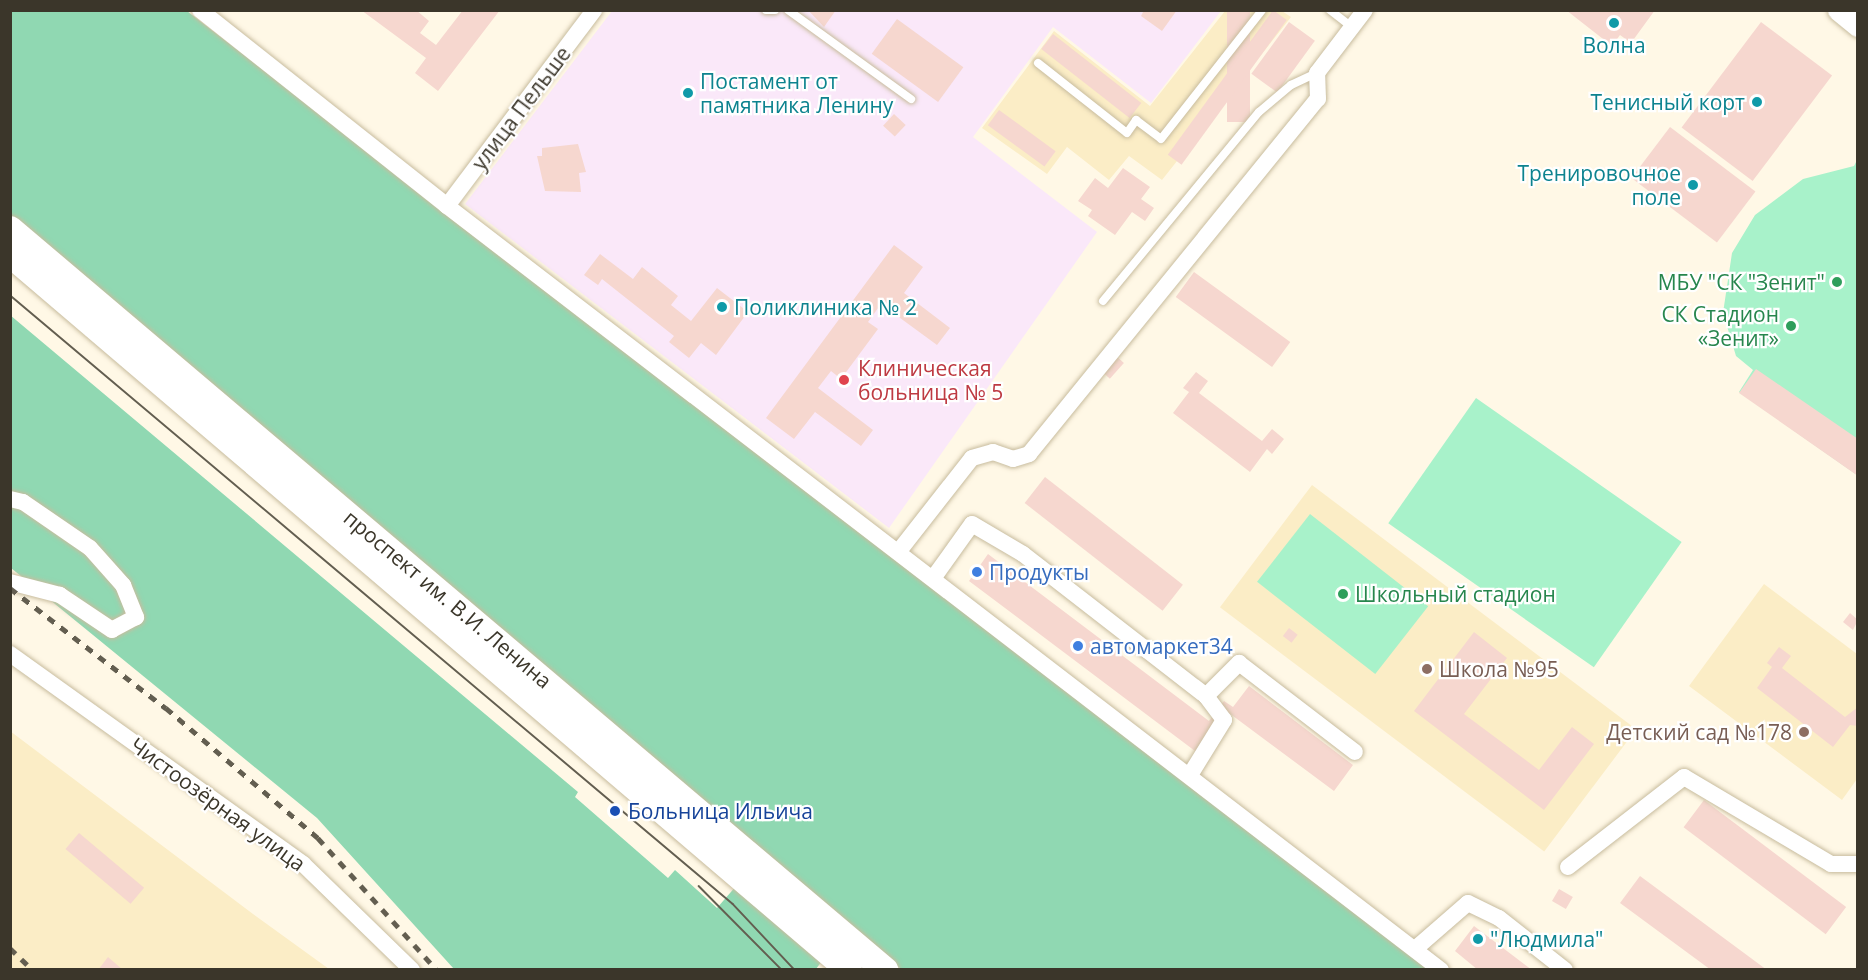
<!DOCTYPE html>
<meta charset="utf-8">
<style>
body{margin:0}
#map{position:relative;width:1868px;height:980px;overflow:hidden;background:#fff8e6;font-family:"Open Sans",sans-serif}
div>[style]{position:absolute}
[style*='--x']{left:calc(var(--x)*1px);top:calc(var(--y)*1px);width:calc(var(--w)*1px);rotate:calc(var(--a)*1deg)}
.built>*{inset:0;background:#fbedc6;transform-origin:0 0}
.medical>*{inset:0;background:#fae8f9}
.green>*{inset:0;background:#a8f2ca;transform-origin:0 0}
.forest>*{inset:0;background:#90d8b2}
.building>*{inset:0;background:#f6d7cf;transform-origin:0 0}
.roads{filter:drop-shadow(0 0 2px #c8bc9e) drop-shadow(0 0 2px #c8bc9e)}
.service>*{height:8px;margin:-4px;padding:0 4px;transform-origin:4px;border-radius:4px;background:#fff}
.minor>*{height:16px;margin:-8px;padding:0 8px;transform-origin:8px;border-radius:8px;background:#fff}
.tertiary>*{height:21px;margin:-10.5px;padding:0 10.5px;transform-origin:10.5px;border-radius:10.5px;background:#fff}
.primary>*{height:26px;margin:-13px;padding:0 13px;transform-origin:13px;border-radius:13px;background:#fff}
.tram>*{height:1.5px;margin:-0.75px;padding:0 0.75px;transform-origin:0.75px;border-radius:0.75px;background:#635e50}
.rail>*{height:4.5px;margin-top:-2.25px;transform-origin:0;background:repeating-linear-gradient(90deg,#635e50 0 8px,transparent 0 16px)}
.dots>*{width:16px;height:16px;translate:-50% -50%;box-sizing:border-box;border:3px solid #fff;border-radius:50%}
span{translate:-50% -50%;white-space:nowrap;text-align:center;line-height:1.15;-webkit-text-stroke:4.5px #fff;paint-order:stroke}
.culture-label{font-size:21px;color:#0d838f}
.left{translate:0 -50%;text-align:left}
.right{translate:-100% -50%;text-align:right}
.street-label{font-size:21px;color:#3b362a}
.leisure-label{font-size:21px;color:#27864d}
.health-label{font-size:21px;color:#be3a42}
.shop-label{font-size:21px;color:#366cbe}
.education-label{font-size:21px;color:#785e54}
.transit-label{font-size:21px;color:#164399}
.frame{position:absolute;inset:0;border:12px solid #3b362a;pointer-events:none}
</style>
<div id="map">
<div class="built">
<i style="clip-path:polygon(1225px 11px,1282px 11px,1291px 17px,1162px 180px,1129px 156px,1109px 180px,1067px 147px,1047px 174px,982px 128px,1054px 31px,1150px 106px)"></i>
<i style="left:1312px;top:485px;width:406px;height:153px;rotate:37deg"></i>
<i style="clip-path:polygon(1764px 584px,1857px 654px,1857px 779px,1842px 800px,1689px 686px)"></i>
<i style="clip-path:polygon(10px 731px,253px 914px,329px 969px,11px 969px)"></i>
</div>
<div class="medical">
<i style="clip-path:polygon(612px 11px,1221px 11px,1151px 103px,1053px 27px,973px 137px,1097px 232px,889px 528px,465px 204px)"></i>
</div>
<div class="green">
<i style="clip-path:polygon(1857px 160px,1857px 475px,1739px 392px,1753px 370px,1736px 356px,1723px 313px,1732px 253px,1755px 215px,1803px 179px,1854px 166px)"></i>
<i style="left:1476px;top:398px;width:251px;height:153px;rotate:35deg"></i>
<i style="left:1310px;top:514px;width:150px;height:86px;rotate:38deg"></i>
</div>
<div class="forest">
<i style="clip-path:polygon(10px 11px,187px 11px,1430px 969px,901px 969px,11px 216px)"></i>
<i style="clip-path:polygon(10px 315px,578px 792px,575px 797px,668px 878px,675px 870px,717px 908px,737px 885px,822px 961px,816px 969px,454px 969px,317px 818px,11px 568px)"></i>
</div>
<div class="building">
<i style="clip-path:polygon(361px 10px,416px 10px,429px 21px,420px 33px,436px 45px,463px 10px,500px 10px,438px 91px,415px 73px,426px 58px)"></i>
<i style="clip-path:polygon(808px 10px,836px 10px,824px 27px)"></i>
<i style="clip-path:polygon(1144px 10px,1177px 10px,1162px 31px,1141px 16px)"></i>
<i style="left:1227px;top:10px;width:23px;height:112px"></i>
<i style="left:1273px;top:10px;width:17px;height:179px;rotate:36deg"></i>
<i style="clip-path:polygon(1566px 10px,1655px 10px,1631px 43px,1620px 35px,1612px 46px)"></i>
<i style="left:897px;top:19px;width:82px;height:43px;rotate:36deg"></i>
<i style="left:1289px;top:22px;width:32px;height:64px;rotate:36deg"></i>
<i style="left:1761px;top:22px;width:89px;height:132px;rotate:37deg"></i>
<i style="left:1053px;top:34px;width:112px;height:19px;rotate:38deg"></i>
<i style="left:999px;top:110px;width:70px;height:19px;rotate:36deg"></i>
<i style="left:894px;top:114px;width:16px;height:16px;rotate:43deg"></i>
<i style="left:1670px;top:127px;width:107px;height:64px;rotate:37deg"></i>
<i style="clip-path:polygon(578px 144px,586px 172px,579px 173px,581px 192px,545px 191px,537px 156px,542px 156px,542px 148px)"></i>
<i style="clip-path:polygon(1123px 168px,1150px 187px,1141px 199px,1154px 208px,1145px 221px,1132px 212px,1115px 235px,1088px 216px,1092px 210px,1078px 201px,1095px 178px,1108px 188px)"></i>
<i style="clip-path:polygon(894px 245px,923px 267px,904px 293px,950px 328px,937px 345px,881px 304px,868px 322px,878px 329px,841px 379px,831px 371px,818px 388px,873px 430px,861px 446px,815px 412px,794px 439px,766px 418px)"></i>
<i style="clip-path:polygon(600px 254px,633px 279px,642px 267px,678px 296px,671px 305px,691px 321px,717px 288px,748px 312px,716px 355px,701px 343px,689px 358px,669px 342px,674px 336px,602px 279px,598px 285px,584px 275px)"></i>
<i style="left:1194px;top:272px;width:119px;height:31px;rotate:36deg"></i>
<i style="left:1115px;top:355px;width:12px;height:21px;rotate:42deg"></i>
<i style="clip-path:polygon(1756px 369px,1858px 439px,1858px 476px,1739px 393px)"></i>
<i style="clip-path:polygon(1196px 372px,1208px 381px,1199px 393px,1262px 441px,1272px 429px,1284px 439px,1272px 454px,1267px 449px,1250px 472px,1173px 413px,1189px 392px,1183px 388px)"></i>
<i style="left:1045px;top:477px;width:175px;height:33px;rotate:38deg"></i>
<i style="clip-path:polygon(988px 554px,1209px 721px,1224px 701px,1233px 707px,1249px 686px,1353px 765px,1334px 791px,1229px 713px,1199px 754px,969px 581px)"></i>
<i style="clip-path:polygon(1850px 613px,1858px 620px,1853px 630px,1843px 622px)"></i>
<i style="left:1289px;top:628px;width:11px;height:10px;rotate:38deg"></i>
<i style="clip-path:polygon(1474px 632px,1507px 658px,1464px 714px,1539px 770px,1572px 727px,1594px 744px,1544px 810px,1414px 711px)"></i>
<i style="clip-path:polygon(1779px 647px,1791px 656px,1782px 668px,1845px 717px,1858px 707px,1858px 726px,1850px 725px,1833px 747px,1757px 688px,1772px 667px,1767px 663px)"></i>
<i style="left:1704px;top:800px;width:178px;height:34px;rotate:37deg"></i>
<i style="left:79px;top:833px;width:85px;height:21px;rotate:40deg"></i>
<i style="clip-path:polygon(1640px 876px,1767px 970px,1711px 970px,1620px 903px)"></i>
<i style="left:1559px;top:889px;width:16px;height:14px;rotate:30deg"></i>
<i style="clip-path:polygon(1474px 926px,1532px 970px,1478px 970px,1455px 951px)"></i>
<i style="clip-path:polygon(108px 957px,123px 970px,98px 970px)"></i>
</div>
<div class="roads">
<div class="service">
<i style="--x:766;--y:10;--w:9;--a:0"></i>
<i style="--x:788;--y:10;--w:152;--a:35.9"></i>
<i style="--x:1330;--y:10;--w:28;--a:38"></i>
<i style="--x:1038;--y:63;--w:113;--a:38.2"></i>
<i style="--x:1127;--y:133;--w:16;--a:-55"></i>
<i style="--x:1136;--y:120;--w:31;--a:37"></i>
<i style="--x:1161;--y:139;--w:164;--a:-51.9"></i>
<i style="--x:1103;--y:301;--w:245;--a:-50.5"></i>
<i style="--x:1259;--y:112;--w:42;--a:-40.2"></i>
<i style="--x:1291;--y:85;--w:29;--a:-25"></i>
</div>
<div class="minor">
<i style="--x:200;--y:10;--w:315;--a:38.4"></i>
<i style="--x:447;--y:206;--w:1254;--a:37.55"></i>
<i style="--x:447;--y:206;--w:245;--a:-53.1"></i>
<i style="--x:10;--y:499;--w:13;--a:13"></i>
<i style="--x:23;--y:502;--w:81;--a:34.5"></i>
<i style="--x:90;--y:548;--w:50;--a:48.3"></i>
<i style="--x:123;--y:585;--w:35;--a:68"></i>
<i style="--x:136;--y:617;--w:27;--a:152"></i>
<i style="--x:112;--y:630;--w:63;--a:-146.1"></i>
<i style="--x:60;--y:595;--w:52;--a:-165.4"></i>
<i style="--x:899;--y:551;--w:118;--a:-51.9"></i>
<i style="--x:972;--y:458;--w:22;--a:-16"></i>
<i style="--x:993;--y:452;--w:21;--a:19"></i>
<i style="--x:1013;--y:459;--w:17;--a:-17"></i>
<i style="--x:1029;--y:454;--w:458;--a:-50.9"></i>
<i style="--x:1318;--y:99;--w:26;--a:-92"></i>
<i style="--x:1317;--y:73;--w:79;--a:-52.7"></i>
<i style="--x:934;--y:577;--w:65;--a:-54.4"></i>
<i style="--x:972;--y:524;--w:59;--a:30.5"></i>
<i style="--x:1023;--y:554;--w:232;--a:37.8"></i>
<i style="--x:1206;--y:696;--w:30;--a:53"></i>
<i style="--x:1224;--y:720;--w:65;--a:121.7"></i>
<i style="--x:10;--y:654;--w:360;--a:35.6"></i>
<i style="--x:303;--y:864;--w:152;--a:44.2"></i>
<i style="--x:1206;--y:696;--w:47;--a:-45"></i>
<i style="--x:1239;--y:663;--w:146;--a:37.5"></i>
<i style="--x:1568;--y:867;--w:147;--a:-37.8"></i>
<i style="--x:1684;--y:777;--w:171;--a:30.6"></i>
<i style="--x:1831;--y:864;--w:27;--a:0"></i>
<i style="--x:1415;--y:949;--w:70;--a:-41"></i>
<i style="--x:1468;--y:903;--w:34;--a:26"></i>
<i style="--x:1499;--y:918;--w:84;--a:38.2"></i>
</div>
<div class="tertiary">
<i style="--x:1838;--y:10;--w:26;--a:39"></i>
</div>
<div class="primary">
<i style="--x:10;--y:229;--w:1147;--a:40.26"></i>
<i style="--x:10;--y:254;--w:1103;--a:40.48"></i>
</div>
</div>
<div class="tram">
<i style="--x:10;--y:295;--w:945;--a:40.11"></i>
<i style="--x:733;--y:904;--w:91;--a:46.8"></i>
<i style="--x:699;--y:886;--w:118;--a:45.3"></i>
</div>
<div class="rail">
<i style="--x:10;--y:588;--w:197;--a:37.6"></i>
<i style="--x:166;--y:708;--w:200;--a:40.5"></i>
<i style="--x:318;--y:838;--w:178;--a:48"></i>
<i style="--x:10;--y:948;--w:32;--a:44"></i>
</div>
<div class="dots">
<i style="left:1614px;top:23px;background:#0f9aa8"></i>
<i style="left:688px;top:93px;background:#0f9aa8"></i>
<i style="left:1757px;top:102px;background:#0f9aa8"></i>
<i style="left:1693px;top:185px;background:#0f9aa8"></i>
<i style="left:1837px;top:282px;background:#2e9e5b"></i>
<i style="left:722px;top:307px;background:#0f9aa8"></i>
<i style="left:1791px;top:326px;background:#2e9e5b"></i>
<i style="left:844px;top:380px;background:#e0444e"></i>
<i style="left:977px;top:572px;background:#3f7fe0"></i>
<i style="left:1343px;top:594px;background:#2e9e5b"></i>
<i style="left:1078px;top:646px;background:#3f7fe0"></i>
<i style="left:1427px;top:669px;background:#8d6e63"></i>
<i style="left:1804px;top:732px;background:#8d6e63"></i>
<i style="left:615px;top:811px;background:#1a4fb4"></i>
<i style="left:1478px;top:939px;background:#0f9aa8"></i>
</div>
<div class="culture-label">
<span style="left:1614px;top:45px">Волна</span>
<span class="left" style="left:700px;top:93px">Постамент от<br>памятника Ленину</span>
<span class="right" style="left:1745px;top:102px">Тенисный корт</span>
<span class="right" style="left:1681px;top:185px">Тренировочное<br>поле</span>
<span class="left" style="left:734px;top:307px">Поликлиника № 2</span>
<span class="left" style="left:1490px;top:939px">"Людмила"</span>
</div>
<div class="street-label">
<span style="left:521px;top:108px;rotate:-53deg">улица Пельше</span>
<span style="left:448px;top:599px;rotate:40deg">проспект им. В.И. Ленина</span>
<span style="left:218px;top:804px;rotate:36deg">Чистоозёрная улица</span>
</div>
<div class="leisure-label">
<span class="right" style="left:1825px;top:282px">МБУ "СК "Зенит"</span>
<span class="right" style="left:1779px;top:326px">СК Стадион<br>«Зенит»</span>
<span class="left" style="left:1355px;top:594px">Школьный стадион</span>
</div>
<div class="health-label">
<span class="left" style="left:858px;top:380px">Клиническая<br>больница № 5</span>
</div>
<div class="shop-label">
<span class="left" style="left:989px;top:572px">Продукты</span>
<span class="left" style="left:1090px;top:646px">автомаркет34</span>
</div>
<div class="education-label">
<span class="left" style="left:1439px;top:669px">Школа №95</span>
<span class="right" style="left:1792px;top:732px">Детский сад №178</span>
</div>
<div class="transit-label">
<span class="left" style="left:628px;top:811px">Больница Ильича</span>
</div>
<div class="frame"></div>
</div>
